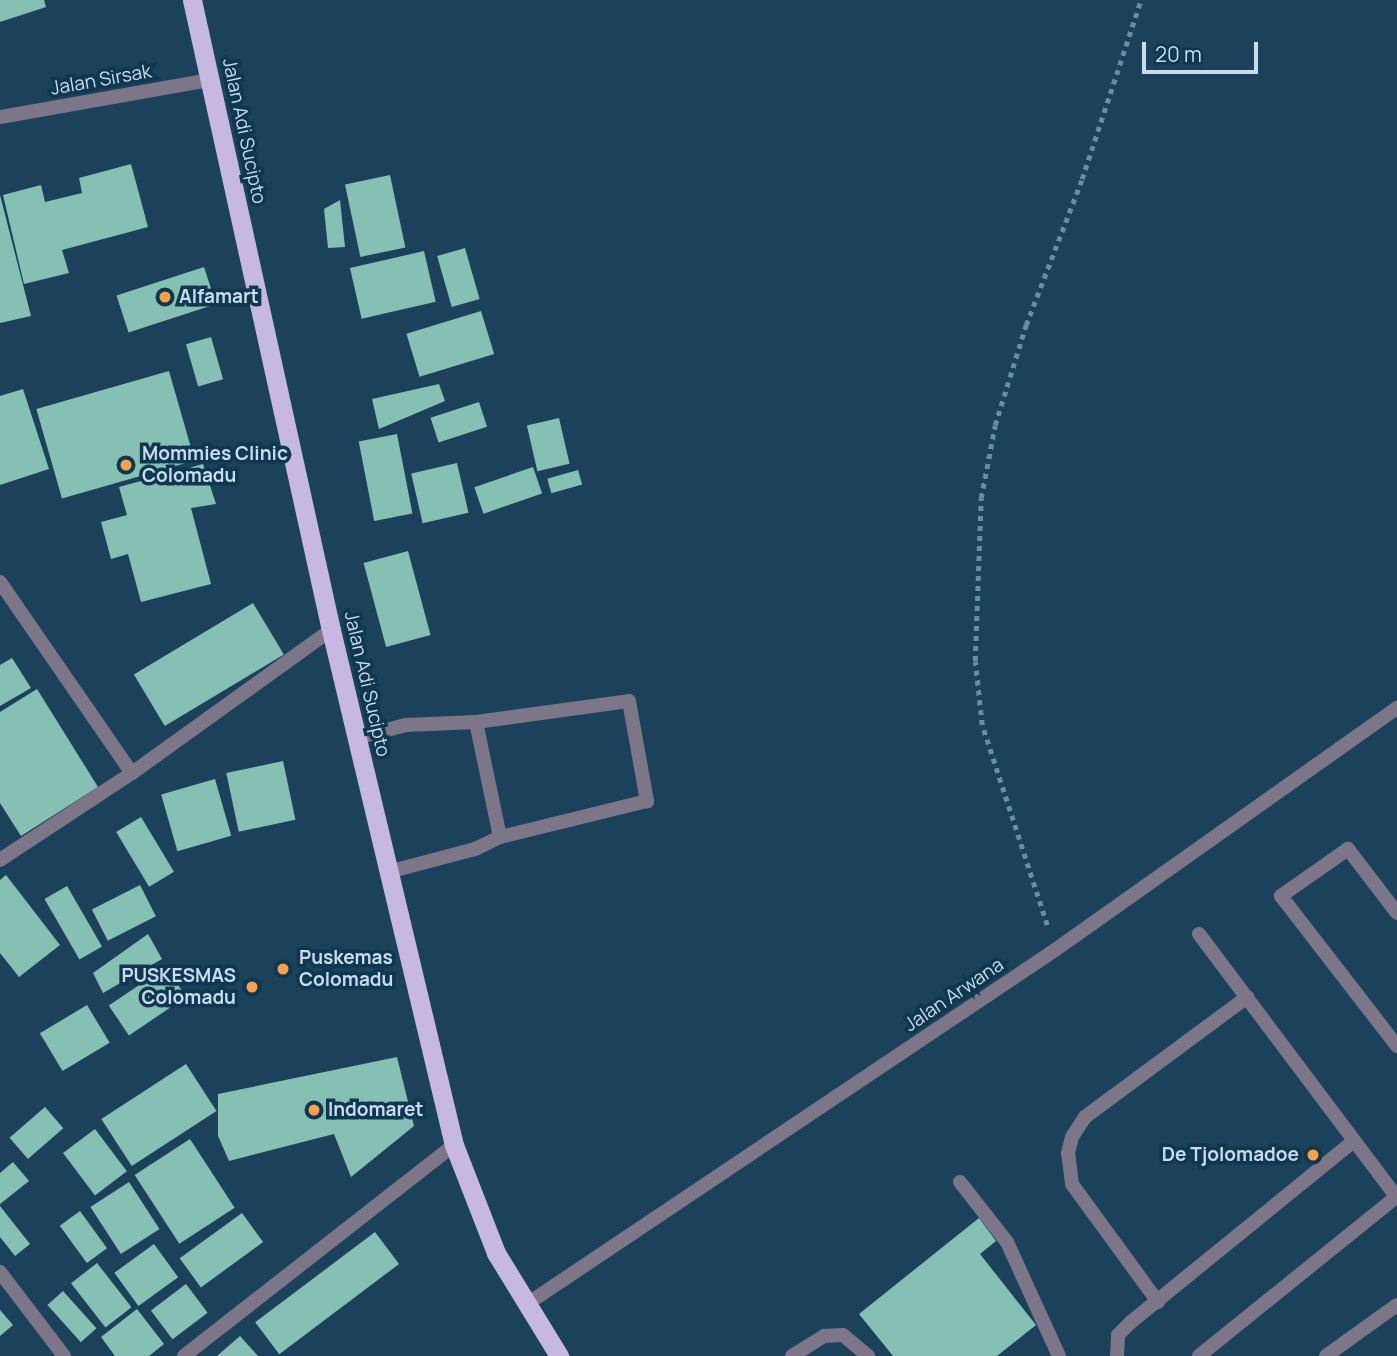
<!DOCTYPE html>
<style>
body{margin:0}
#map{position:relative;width:1397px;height:1356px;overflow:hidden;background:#1b415b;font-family:Manrope,sans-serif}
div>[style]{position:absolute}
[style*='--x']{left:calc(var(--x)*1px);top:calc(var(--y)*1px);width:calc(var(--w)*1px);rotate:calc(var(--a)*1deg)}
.building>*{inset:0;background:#86c0b4;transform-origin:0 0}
.path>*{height:4.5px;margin-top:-2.25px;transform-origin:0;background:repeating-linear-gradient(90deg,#6e8ca1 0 5px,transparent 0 10px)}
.service>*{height:14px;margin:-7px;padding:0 7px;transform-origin:7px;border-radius:7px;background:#7c7688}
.minor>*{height:14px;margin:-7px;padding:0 7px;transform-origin:7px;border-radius:7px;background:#7c7688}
.trunk>*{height:19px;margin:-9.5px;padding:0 9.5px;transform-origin:9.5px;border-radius:9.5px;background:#c6b8e0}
.dots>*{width:19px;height:19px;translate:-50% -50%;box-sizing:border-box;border:4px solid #0f3750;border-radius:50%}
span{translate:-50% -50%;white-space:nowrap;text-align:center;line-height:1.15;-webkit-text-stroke:7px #0f3750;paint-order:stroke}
.street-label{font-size:19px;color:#c7dcec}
.poi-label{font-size:19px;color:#c7dcec;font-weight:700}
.left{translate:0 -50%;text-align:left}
.right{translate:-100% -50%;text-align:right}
.scale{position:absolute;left:1142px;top:42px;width:116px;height:32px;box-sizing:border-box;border:4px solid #c7dcec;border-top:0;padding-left:9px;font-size:21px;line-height:24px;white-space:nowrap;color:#c7dcec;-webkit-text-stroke:5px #0f3750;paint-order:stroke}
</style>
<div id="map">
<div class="building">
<i style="clip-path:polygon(0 0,44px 0,46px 7px,0 22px)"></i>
<i style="clip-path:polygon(131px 164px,148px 227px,62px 250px,69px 273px,24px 284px,3px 195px,41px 185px,45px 202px,82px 193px,79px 178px)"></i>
<i style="left:390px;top:175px;width:74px;height:46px;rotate:78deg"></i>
<i style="clip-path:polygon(0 195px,31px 316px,0 323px)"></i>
<i style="clip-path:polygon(340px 200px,345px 247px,328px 248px,324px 209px)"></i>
<i style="left:465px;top:248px;width:53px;height:29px;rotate:74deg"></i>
<i style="left:424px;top:251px;width:52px;height:76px;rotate:77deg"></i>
<i style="left:204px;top:267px;width:39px;height:92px;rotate:72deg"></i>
<i style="left:481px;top:311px;width:45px;height:78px;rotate:73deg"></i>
<i style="left:211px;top:337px;width:44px;height:26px;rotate:74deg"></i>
<i style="left:169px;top:371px;width:93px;height:138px;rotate:74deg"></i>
<i style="clip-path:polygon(439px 384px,445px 401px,379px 429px,372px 399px)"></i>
<i style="clip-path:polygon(23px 389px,49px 469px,0 485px,0 396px)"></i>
<i style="left:479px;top:402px;width:26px;height:51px;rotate:72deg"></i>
<i style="left:559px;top:418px;width:47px;height:33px;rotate:77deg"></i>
<i style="left:397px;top:434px;width:81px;height:39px;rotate:79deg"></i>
<i style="left:457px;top:463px;width:51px;height:47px;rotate:77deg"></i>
<i style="clip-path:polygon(203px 464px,216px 504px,191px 508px,211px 584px,141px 602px,128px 554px,111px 559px,101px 522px,127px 515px,119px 487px)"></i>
<i style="left:533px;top:467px;width:28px;height:62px;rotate:71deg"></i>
<i style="left:578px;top:470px;width:15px;height:32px;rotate:74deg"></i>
<i style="left:408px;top:551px;width:87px;height:46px;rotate:75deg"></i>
<i style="left:253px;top:603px;width:60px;height:139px;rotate:59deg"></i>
<i style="clip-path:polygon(12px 658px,31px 688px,0 706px,0 665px)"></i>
<i style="clip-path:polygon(37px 689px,98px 787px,21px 836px,0 803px,0 712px)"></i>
<i style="left:283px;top:761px;width:60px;height:58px;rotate:78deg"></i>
<i style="left:215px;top:779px;width:59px;height:56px;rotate:74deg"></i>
<i style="left:141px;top:817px;width:64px;height:29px;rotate:59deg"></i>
<i style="clip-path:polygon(6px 875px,60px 945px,19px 977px,0 953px,0 880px)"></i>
<i style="left:140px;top:885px;width:35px;height:54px;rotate:63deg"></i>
<i style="left:67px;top:886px;width:70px;height:26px;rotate:60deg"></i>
<i style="clip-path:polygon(148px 934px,162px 959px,103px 993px,93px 973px)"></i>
<i style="left:166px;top:967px;width:36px;height:69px;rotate:56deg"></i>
<i style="left:87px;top:1005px;width:44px;height:55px;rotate:59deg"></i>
<i style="clip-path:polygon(397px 1057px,414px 1126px,351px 1177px,334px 1134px,229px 1161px,218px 1136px,218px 1094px)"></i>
<i style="left:186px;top:1064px;width:56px;height:101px;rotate:57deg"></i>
<i style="left:45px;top:1107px;width:28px;height:47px;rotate:49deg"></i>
<i style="left:95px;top:1129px;width:53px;height:40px;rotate:53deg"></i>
<i style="left:190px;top:1139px;width:82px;height:66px;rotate:57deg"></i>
<i style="clip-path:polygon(13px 1162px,29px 1181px,0 1204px,0 1173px)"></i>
<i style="left:129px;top:1182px;width:56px;height:46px;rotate:57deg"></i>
<i style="clip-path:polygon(0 1206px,30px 1244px,15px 1256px,0 1237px)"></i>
<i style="left:80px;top:1211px;width:46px;height:25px;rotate:54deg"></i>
<i style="left:242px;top:1213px;width:36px;height:77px;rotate:54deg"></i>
<i style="clip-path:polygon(979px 1218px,996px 1241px,980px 1254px,1036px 1325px,997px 1356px,893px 1356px,859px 1314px)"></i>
<i style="left:375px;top:1232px;width:40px;height:150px;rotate:53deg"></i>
<i style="left:154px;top:1244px;width:41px;height:49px;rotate:54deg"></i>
<i style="left:97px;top:1263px;width:56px;height:33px;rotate:52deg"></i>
<i style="left:186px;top:1284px;width:36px;height:44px;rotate:53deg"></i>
<i style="left:63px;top:1291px;width:50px;height:21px;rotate:48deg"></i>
<i style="clip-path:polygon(137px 1309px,164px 1344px,149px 1356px,115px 1356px,101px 1337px)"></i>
<i style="clip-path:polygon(0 1310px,13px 1325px,0 1336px)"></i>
<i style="clip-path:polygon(240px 1336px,258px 1356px,217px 1356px)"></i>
</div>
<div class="path">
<i style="--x:1047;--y:925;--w:210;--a:-108"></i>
<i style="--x:982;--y:725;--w:64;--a:-96.2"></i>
<i style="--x:975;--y:661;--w:163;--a:-87.9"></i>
<i style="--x:981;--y:498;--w:74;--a:-79.1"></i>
<i style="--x:995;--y:425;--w:105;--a:-72.8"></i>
<i style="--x:1026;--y:325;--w:156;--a:-69"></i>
<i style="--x:1082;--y:179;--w:188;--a:-71.8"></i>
</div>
<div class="service">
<i style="--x:476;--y:722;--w:117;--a:78.2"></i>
<i style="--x:356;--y:738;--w:52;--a:-14.6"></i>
<i style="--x:406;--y:725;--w:70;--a:-2.5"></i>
<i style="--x:476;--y:722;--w:154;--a:-7.8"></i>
<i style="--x:629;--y:701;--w:102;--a:79.8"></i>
<i style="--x:647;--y:801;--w:151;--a:166.2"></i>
<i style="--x:500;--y:837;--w:28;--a:154"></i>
<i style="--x:475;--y:849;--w:90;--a:165.2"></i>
<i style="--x:1397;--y:913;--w:81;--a:-127.4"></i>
<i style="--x:1348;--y:849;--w:82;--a:145"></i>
<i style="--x:1281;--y:896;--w:190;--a:52.3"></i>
<i style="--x:1199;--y:934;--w:330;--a:53.1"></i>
<i style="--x:960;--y:1182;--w:76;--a:51.9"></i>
<i style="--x:1007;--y:1242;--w:125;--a:65.5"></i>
<i style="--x:1158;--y:1302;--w:146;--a:-126.1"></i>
<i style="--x:1072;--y:1184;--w:31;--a:-97"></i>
<i style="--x:1068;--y:1153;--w:16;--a:-76"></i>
<i style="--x:1072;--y:1137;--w:24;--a:-57"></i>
<i style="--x:1085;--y:1117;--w:202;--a:-36.5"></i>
<i style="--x:792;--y:1356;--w:38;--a:-32"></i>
<i style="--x:824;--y:1336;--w:19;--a:-3"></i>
<i style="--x:843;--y:1335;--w:33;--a:40"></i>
<i style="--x:1117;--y:1356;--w:21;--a:-87"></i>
<i style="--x:1118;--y:1335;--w:18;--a:-45"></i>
<i style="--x:1131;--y:1322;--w:287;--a:-39.1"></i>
<i style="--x:1199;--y:1356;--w:255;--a:-38.9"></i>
<i style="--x:1326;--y:1356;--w:87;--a:-35.7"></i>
</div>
<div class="minor">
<i style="--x:0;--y:117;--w:212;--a:-10"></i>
<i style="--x:0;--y:582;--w:232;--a:55.4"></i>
<i style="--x:0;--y:860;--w:158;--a:-33.4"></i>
<i style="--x:132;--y:773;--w:245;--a:-35.7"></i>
<i style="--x:0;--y:1272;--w:106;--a:52.7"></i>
<i style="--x:527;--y:1304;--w:636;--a:-33.84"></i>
<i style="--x:1055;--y:950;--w:419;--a:-35.3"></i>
<i style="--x:184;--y:1356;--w:343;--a:-38"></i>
</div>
<div class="trunk">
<i style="--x:192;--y:0;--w:645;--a:77.56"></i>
<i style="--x:331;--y:630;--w:529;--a:76.57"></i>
<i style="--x:454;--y:1145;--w:116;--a:68.7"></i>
<i style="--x:496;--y:1253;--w:121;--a:58.5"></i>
</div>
<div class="dots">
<i style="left:165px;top:297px;background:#f9a04d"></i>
<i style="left:126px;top:465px;background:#f9a04d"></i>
<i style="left:283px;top:969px;background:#f9a04d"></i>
<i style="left:252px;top:987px;background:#f9a04d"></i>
<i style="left:314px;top:1110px;background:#f9a04d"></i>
<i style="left:1313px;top:1155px;background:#f9a04d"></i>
</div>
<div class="street-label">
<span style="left:101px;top:80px;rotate:-10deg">Jalan Sirsak</span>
<span style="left:244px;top:131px;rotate:78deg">Jalan Adi Sucipto</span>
<span style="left:367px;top:684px;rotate:77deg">Jalan Adi Sucipto</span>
<span style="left:954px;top:995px;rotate:-34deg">Jalan Arwana</span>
</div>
<div class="poi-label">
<span class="left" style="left:179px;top:297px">Alfamart</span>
<span class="left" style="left:142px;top:465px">Mommies Clinic<br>Colomadu</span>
<span class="left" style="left:299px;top:969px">Puskemas<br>Colomadu</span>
<span class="right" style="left:236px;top:987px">PUSKESMAS<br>Colomadu</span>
<span class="left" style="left:328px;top:1110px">Indomaret</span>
<span class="right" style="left:1299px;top:1155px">De Tjolomadoe</span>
</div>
<div class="scale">20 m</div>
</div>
